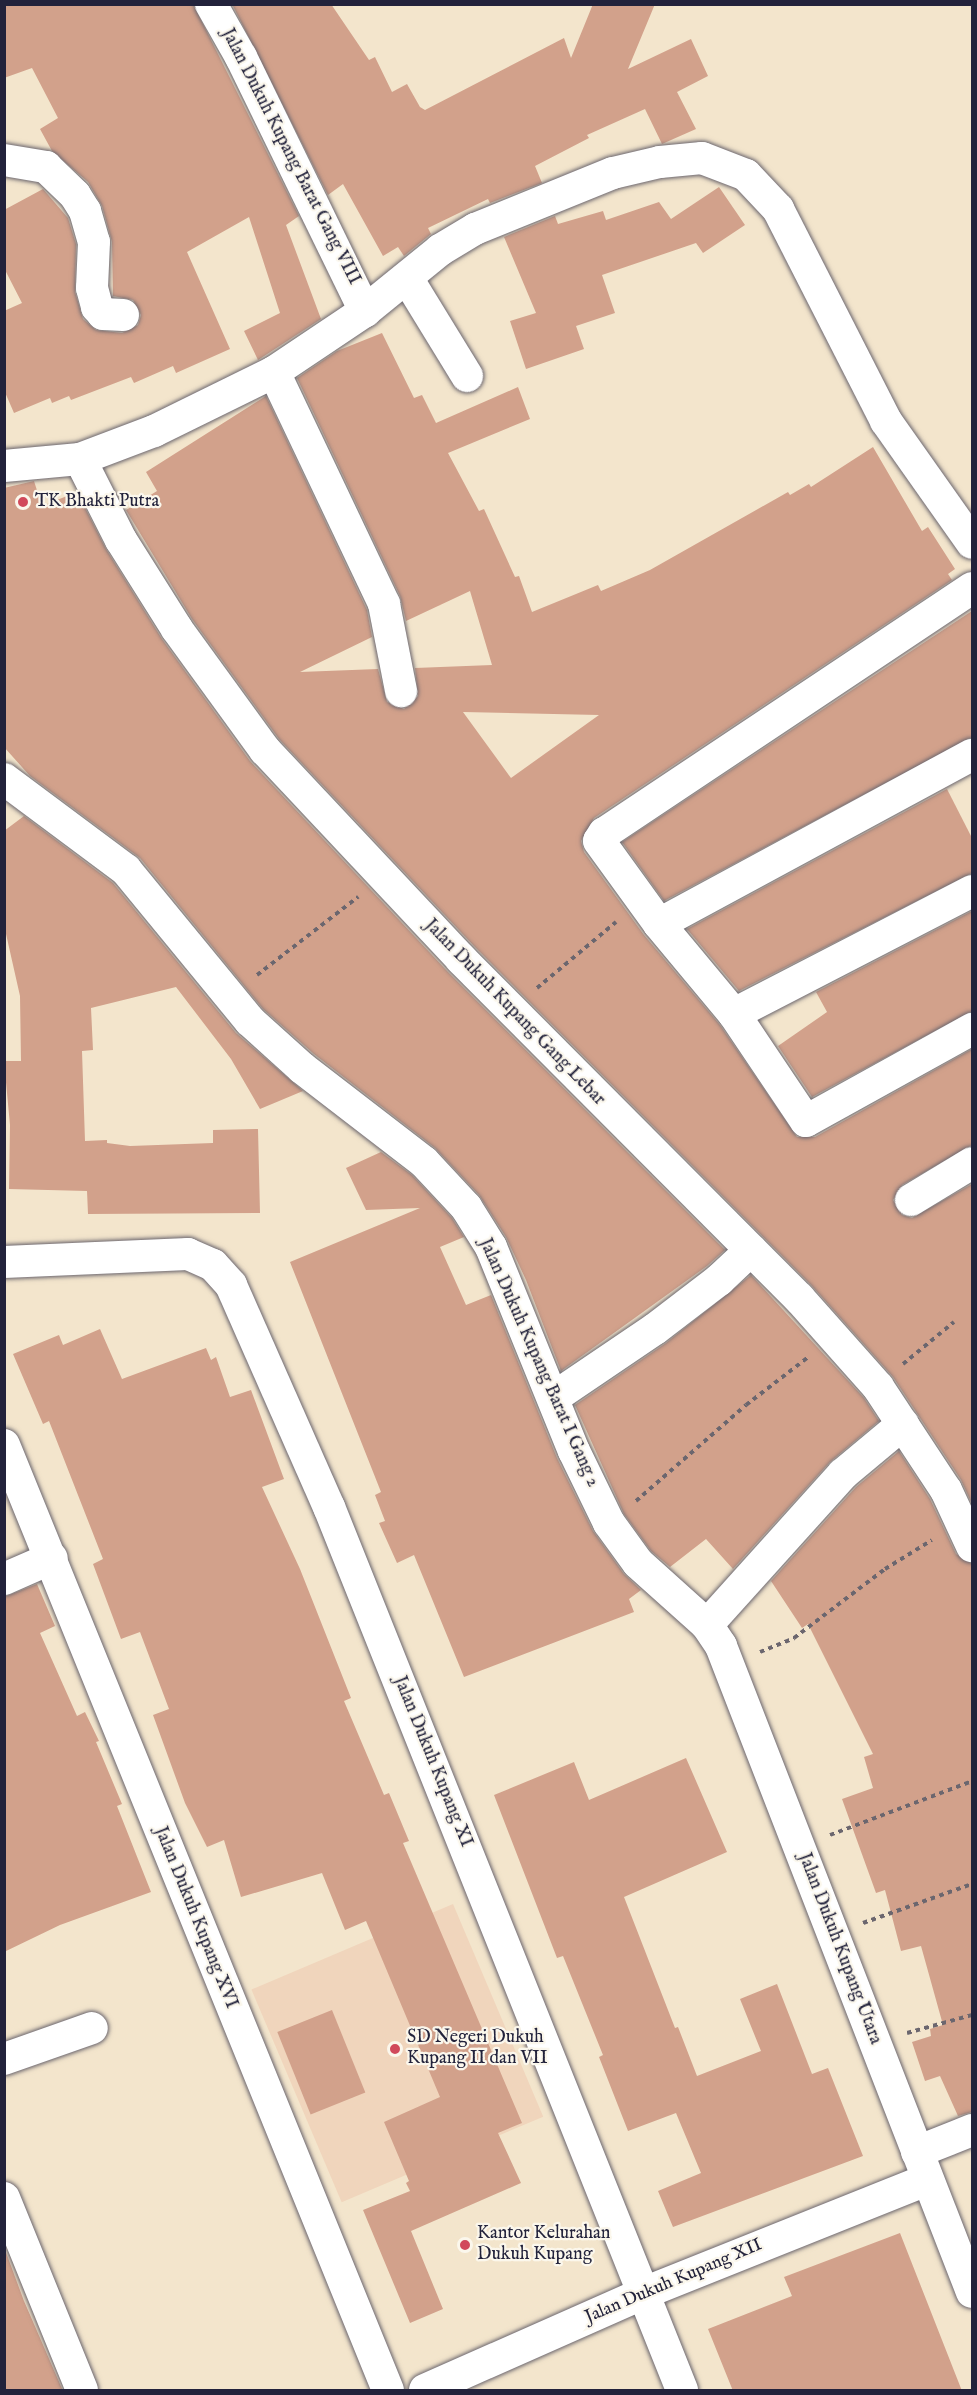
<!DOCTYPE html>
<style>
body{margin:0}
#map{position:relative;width:977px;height:2395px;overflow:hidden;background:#f3e5cc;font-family:"IM FELL English",serif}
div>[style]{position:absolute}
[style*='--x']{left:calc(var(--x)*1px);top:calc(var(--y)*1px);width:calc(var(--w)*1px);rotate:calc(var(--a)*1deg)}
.built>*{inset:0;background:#f0d5bc;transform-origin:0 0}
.building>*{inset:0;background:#d2a18b;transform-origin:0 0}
.path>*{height:4px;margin-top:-2px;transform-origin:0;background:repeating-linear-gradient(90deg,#6b666e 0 4.5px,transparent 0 9px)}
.roads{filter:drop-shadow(0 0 2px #6b666e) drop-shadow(0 0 2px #6b666e)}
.street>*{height:32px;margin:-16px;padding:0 16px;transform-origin:16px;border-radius:16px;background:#fff}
.dots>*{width:16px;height:16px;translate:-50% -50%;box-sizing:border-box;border:3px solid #fbf7ec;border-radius:50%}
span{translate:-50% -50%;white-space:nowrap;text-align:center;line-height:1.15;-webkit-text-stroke:4.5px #fbf7ec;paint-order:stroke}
.street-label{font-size:18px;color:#22223b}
.poi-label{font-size:18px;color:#22223b}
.left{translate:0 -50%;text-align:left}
.frame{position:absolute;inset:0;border:6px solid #22223b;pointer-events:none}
</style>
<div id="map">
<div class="built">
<i style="left:453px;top:1904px;width:231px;height:219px;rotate:67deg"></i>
</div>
<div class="building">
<i style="clip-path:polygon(4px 4px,193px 4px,299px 216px,286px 225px,321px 319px,258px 360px,244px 331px,280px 313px,249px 217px,187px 252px,230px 349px,176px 373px,173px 366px,134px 383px,131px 377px,71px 400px,69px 396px,52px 403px,50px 398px,14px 413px,4px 390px,4px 311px,22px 303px,4px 268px,4px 210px,43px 189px,68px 218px,76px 244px,75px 292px,83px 319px,96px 330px,122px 333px,138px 325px,141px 315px,133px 300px,113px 296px,112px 242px,102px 206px,88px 182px,52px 151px,40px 129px,58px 118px,32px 68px,4px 78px)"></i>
<i style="clip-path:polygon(232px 4px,331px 4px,369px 60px,375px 57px,392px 92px,407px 84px,420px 107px,425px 110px,564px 38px,571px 58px,593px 4px,655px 4px,628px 69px,691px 39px,708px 76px,677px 92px,696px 129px,662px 144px,645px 109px,587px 135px,589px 138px,535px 166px,542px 183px,490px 203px,488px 199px,428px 228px,431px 234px,404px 256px,398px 247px,383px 256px,343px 184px,328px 195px)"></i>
<i style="clip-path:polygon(719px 187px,745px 225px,703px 253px,696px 243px,602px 275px,615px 313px,576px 326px,584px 349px,526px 369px,510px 321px,536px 313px,504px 237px,555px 216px,558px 224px,603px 211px,606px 220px,659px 202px,671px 219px)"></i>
<i style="clip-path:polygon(evenodd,382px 333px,414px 398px,422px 395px,436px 423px,518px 387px,530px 419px,448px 453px,479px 511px,484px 509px,515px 577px,519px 576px,532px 612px,598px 585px,601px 591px,650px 570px,788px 492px,790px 495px,809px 484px,811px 487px,873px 447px,922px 531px,928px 527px,955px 569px,948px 574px,952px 580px,594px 818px,581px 841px,584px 852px,644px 935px,720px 1025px,797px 1137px,815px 1137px,972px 1049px,972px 1145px,902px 1185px,893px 1200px,902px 1215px,912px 1218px,972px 1184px,972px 1504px,961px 1480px,893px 1377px,812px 1286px,474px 946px,279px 739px,192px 619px,126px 510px,157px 491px,146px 472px,266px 396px,367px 610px,372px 637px,300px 672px,378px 669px,387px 702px,404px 709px,418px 696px,415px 668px,492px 665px,470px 591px,406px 621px,400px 596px,297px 378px,337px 351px,382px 333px,463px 712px,599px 715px,511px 778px,463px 712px)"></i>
<i style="clip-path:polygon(34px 481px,42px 506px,77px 492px,106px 549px,162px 639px,250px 761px,448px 972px,725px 1250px,707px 1266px,561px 1371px,526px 1280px,506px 1237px,479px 1195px,435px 1148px,314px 1054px,263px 1009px,140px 858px,30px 776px,4px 747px,4px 488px)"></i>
<i style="clip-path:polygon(972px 611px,972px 737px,664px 901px,622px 842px)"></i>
<i style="clip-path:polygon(947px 789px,972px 838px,972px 873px,739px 991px,687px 929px)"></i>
<i style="clip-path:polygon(24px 816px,113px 883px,236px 1033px,303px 1091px,260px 1109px,231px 1059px,176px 987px,91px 1008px,93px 1050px,82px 1051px,85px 1141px,107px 1140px,107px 1143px,130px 1146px,213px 1143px,213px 1130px,258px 1129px,260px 1213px,88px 1214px,87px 1191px,9px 1189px,10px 1125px,4px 1061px,21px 1061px,20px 996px,4px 925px,4px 831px)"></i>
<i style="clip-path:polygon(972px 911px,972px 1011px,812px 1097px,778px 1046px,827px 1012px,816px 992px)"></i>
<i style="clip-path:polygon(381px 1152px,412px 1175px,452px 1218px,464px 1237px,440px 1247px,466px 1305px,491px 1295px,557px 1458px,593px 1531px,624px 1574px,641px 1590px,629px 1599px,634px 1612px,464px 1677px,414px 1555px,397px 1563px,379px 1523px,385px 1521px,375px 1495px,381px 1492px,290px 1262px,420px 1208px,366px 1210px,346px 1168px)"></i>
<i style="clip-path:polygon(751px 1275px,864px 1398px,879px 1421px,830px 1462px,733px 1569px,706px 1539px,670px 1567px,651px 1551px,624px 1514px,575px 1405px,666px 1343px)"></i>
<i style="clip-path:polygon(100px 1329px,122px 1379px,206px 1348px,211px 1360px,216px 1357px,230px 1397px,251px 1390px,284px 1479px,262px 1487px,300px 1569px,351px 1698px,344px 1701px,384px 1795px,389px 1793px,409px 1841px,403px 1843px,522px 2123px,498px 2133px,521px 2183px,411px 2231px,443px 2309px,410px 2323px,363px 2210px,410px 2191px,406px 2183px,409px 2181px,384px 2122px,440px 2097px,366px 1921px,345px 1930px,322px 1873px,241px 1897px,224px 1840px,207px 1847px,185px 1803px,153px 1715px,169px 1709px,140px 1632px,121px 1639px,93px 1564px,103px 1559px,49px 1421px,43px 1424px,13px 1354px,59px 1335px,63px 1345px)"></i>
<i style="clip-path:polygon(899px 1451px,930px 1499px,956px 1554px,972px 1564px,972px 2112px,958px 2116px,940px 2076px,925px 2081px,912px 2042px,931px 2036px,930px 2029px,943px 2025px,921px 1946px,901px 1951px,885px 1890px,876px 1893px,842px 1799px,873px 1788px,864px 1757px,873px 1754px,808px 1624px,802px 1628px,771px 1581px,856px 1487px)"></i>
<i style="clip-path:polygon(37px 1584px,55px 1626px,40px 1633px,77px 1716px,85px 1712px,99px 1741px,96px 1742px,122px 1804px,117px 1806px,151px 1892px,60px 1925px,4px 1952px,4px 1597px)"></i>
<i style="clip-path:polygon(686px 1758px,727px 1852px,624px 1897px,675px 2028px,678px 2027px,697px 2076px,761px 2051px,740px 1999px,777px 1984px,812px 2074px,828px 2068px,863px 2156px,673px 2227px,658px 2191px,701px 2173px,676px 2113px,628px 2131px,599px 2057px,603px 2055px,563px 1956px,557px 1958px,494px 1795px,574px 1762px,589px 1800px)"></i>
<i style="left:332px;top:2010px;width:89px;height:59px;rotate:68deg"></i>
<i style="clip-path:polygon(900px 2233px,962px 2391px,733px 2391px,708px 2329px,792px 2296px,784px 2277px)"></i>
<i style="clip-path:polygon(4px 2247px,24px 2301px,63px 2391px,4px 2391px)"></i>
</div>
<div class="path">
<i style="--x:257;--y:975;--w:128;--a:-37.7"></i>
<i style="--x:537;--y:988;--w:103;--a:-39.9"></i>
<i style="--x:903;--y:1364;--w:66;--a:-39.5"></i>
<i style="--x:636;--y:1501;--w:146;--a:-41.1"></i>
<i style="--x:746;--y:1405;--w:77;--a:-37.6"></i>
<i style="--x:760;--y:1652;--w:37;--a:-22"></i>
<i style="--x:794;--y:1638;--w:114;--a:-37.2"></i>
<i style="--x:885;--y:1569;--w:55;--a:-31.7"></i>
<i style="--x:830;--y:1835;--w:152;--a:-20.8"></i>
<i style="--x:863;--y:1923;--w:116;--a:-19.7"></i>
<i style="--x:907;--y:2033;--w:67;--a:-15.5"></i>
</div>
<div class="roads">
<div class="street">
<i style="--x:211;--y:4;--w:61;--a:60.5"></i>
<i style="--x:241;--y:57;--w:283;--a:64"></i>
<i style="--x:4;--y:160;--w:43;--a:9.5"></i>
<i style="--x:46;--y:167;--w:40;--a:44"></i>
<i style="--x:75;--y:195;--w:19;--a:58"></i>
<i style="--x:85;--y:211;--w:32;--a:74"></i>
<i style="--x:94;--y:242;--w:46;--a:92.5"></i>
<i style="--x:92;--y:288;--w:20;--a:75"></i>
<i style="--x:97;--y:307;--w:9;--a:49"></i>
<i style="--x:103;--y:314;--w:20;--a:3"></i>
<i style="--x:407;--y:278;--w:115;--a:58.5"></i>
<i style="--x:274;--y:372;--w:257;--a:64.6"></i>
<i style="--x:384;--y:604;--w:89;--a:78.9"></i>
<i style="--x:80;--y:459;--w:91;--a:63.2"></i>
<i style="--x:121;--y:540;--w:105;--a:57.8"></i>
<i style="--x:177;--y:629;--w:150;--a:54"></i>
<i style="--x:265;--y:750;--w:287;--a:46.8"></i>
<i style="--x:461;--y:959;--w:479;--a:45.1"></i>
<i style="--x:799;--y:1298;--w:119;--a:48.4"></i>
<i style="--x:878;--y:1387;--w:123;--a:56.6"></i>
<i style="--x:946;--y:1490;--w:62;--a:65.1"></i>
<i style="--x:4;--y:466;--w:76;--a:-5.3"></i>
<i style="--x:80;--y:459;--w:79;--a:-20.7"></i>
<i style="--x:154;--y:431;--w:134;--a:-26.2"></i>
<i style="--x:274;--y:372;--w:110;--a:-33.8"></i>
<i style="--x:365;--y:311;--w:97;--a:-39.1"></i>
<i style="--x:440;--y:250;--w:41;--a:-31"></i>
<i style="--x:475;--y:229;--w:149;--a:-22.1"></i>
<i style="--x:613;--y:173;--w:48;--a:-13.2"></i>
<i style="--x:660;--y:162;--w:42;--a:-5.4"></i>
<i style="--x:702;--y:158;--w:47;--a:21.1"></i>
<i style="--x:746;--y:175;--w:47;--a:46.7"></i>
<i style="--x:778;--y:209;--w:238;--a:63"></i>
<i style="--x:886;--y:421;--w:149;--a:54.8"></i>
<i style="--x:972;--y:588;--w:442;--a:146.3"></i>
<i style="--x:604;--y:833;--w:9;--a:122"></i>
<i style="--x:599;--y:841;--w:102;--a:54.1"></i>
<i style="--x:659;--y:924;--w:117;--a:50.2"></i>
<i style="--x:734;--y:1014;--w:129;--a:56.1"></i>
<i style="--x:806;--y:1121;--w:190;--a:-29"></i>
<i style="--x:4;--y:779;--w:152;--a:36.7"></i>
<i style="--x:126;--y:870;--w:195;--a:50.6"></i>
<i style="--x:250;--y:1021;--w:70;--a:42.1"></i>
<i style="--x:302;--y:1068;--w:154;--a:37.6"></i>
<i style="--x:424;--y:1162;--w:62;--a:47"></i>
<i style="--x:466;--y:1207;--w:47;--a:58"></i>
<i style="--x:491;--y:1247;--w:220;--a:67.9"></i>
<i style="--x:574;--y:1451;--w:80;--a:64.1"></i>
<i style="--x:609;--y:1523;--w:49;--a:54.1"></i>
<i style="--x:638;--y:1563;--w:93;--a:41.9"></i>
<i style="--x:707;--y:1625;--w:25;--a:56"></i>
<i style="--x:721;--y:1646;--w:693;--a:68.77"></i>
<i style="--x:659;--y:924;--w:356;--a:-28.4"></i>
<i style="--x:734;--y:1014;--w:268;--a:-27.3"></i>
<i style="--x:911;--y:1200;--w:71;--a:-31.2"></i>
<i style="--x:4;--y:1262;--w:184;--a:-2.5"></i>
<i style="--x:188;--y:1254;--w:27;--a:24"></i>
<i style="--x:213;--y:1265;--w:27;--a:48"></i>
<i style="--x:231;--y:1285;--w:243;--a:66.2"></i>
<i style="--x:329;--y:1507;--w:951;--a:68.21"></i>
<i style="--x:553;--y:1398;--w:123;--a:-34.1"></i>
<i style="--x:655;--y:1329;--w:81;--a:-37.4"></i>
<i style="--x:719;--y:1280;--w:44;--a:-43.2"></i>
<i style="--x:4;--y:1445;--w:1020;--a:67.89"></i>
<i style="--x:4;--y:1579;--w:52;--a:-23.6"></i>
<i style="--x:707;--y:1625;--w:203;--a:-48"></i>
<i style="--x:843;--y:1474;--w:78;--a:-39.8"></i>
<i style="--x:4;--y:2059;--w:93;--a:-19.4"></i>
<i style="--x:917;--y:2152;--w:59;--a:-21.8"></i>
<i style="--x:4;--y:2198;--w:207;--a:67.9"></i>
<i style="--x:425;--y:2390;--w:240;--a:-23.9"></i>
<i style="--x:644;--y:2293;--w:304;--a:-21.8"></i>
</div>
</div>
<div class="dots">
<i style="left:23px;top:502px;background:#d1495b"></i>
<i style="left:395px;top:2049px;background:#d1495b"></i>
<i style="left:465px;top:2245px;background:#d1495b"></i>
</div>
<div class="street-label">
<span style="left:290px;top:157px;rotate:63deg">Jalan Dukuh Kupang Barat Gang VIII</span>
<span style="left:514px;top:1013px;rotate:46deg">Jalan Dukuh Kupang Gang Lebar</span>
<span style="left:538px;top:1363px;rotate:66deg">Jalan Dukuh Kupang Barat I Gang 2</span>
<span style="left:432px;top:1762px;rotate:68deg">Jalan Dukuh Kupang XI</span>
<span style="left:195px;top:1918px;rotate:68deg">Jalan Dukuh Kupang XVI</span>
<span style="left:839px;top:1949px;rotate:69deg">Jalan Dukuh Kupang Utara</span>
<span style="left:674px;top:2282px;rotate:-23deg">Jalan Dukuh Kupang XII</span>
</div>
<div class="poi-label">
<span class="left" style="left:35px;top:502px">TK Bhakti Putra</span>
<span class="left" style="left:407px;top:2049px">SD Negeri Dukuh<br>Kupang II dan VII</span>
<span class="left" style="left:477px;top:2245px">Kantor Kelurahan<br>Dukuh Kupang</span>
</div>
<div class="frame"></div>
</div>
